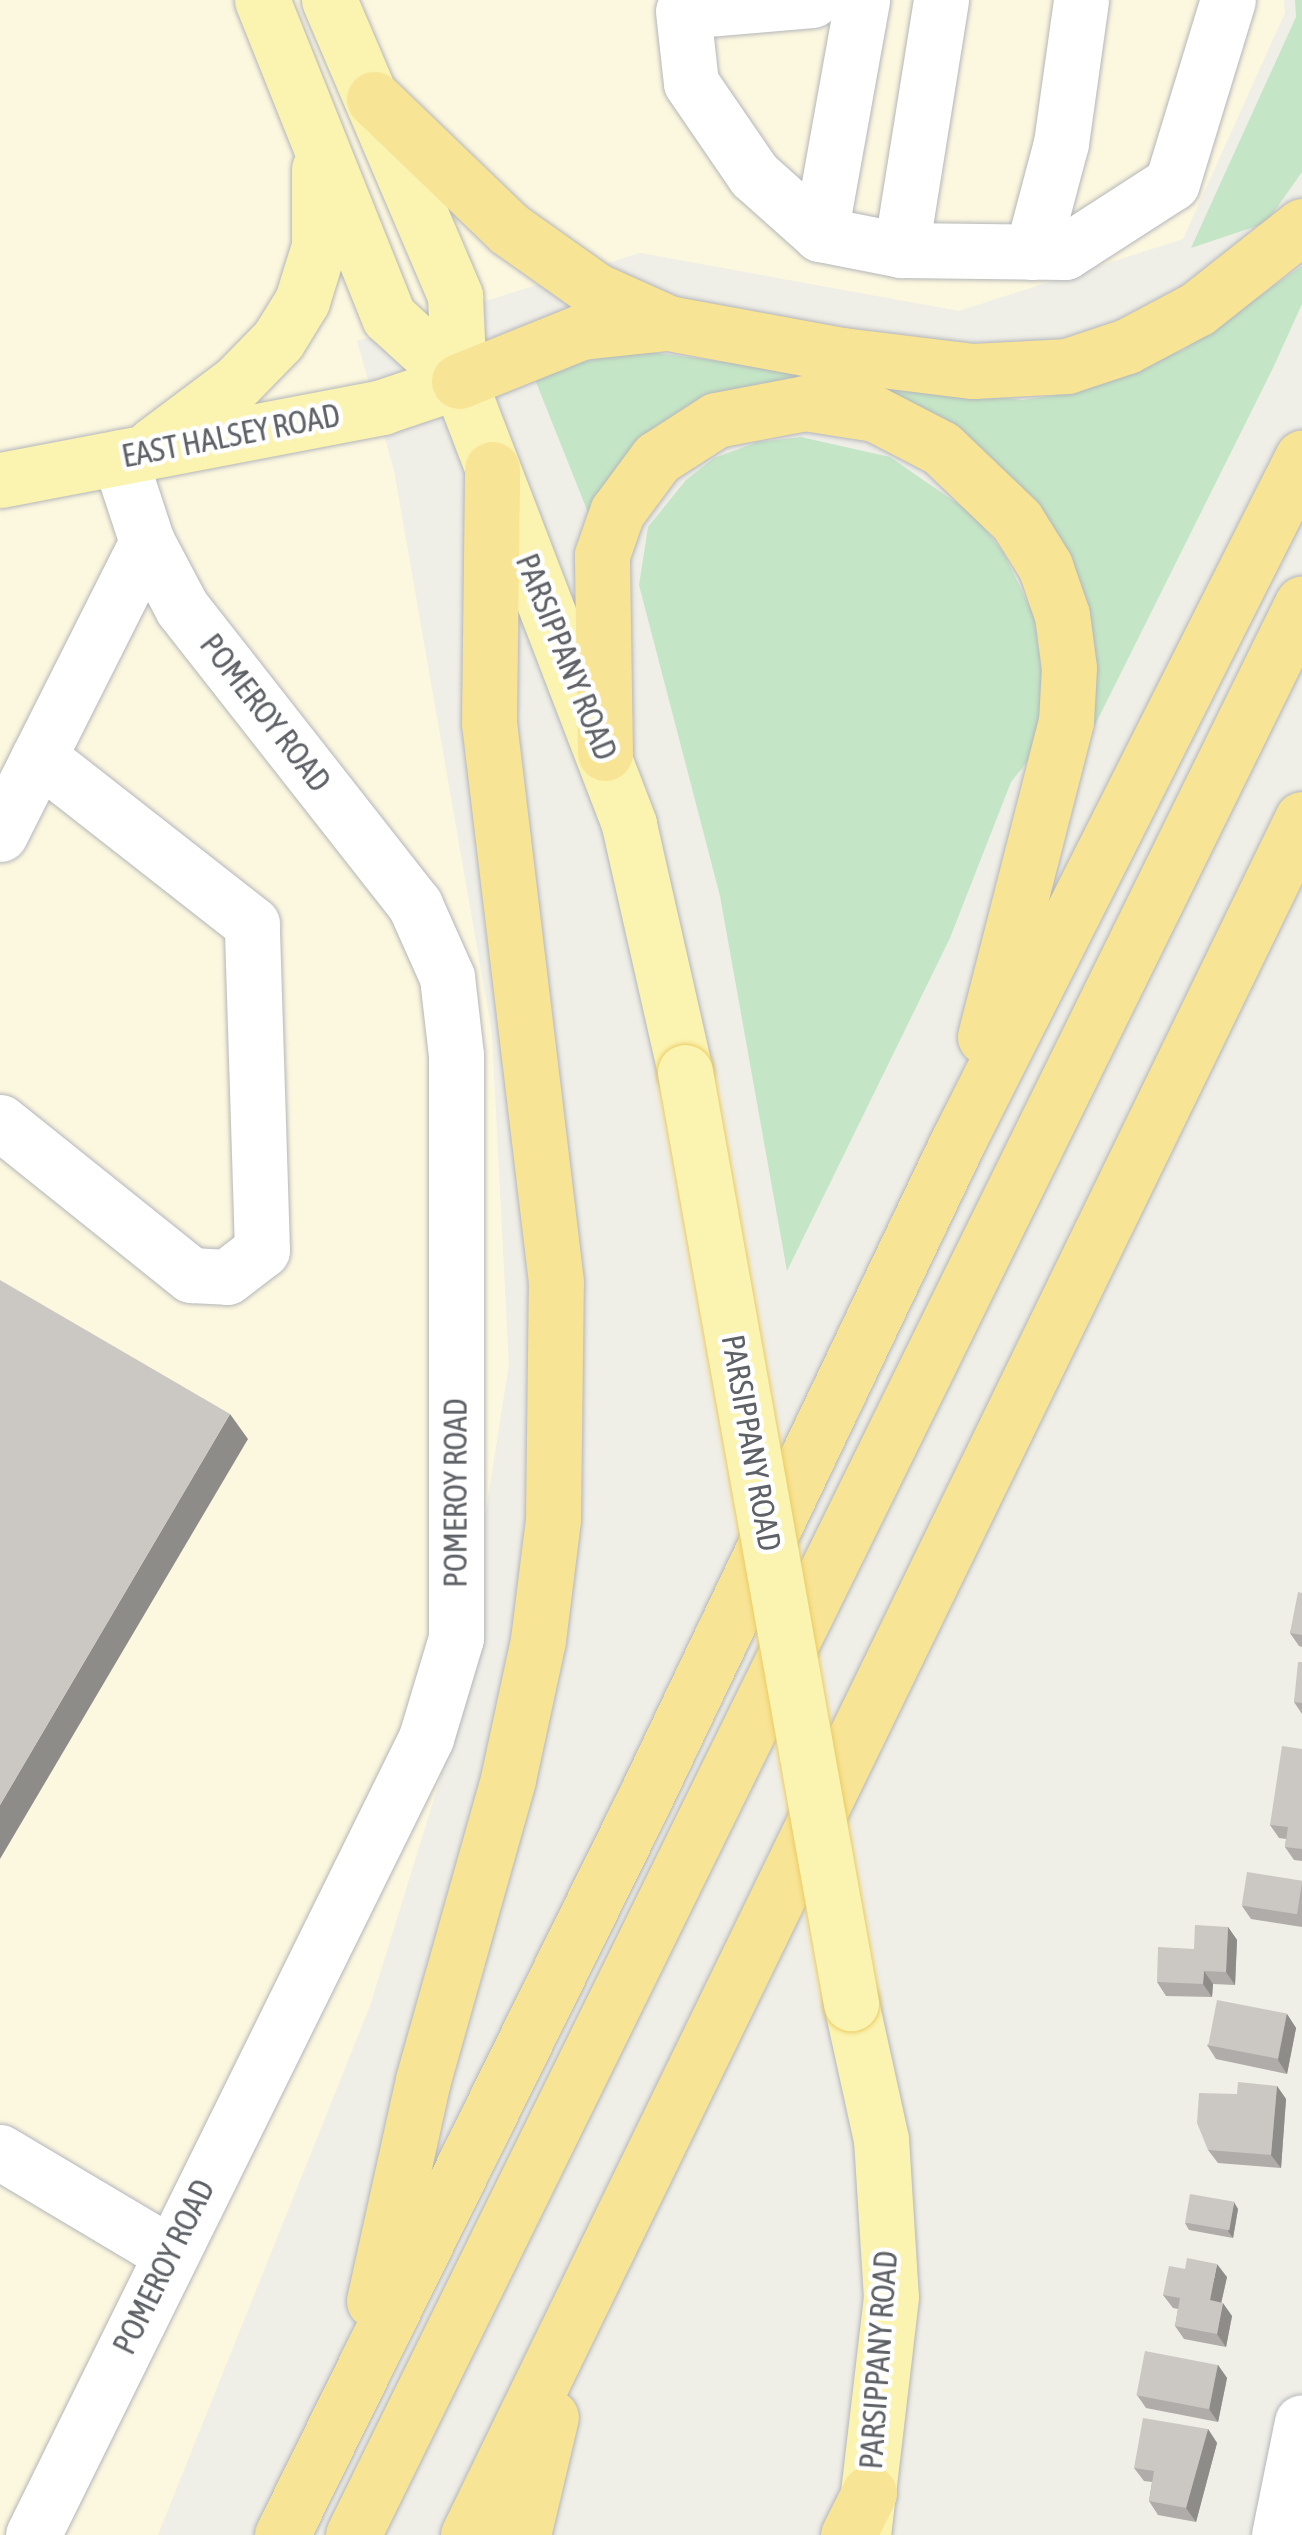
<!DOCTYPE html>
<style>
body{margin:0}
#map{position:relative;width:1302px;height:2535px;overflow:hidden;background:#efeee7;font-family:"Asap Condensed",sans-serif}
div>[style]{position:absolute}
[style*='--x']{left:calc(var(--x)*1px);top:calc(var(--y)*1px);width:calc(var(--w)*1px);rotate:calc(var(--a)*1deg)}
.commercial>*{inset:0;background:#fcf7df}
.green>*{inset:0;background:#c4e6c6}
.roads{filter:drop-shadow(0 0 2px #b4b6ba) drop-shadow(0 0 2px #b4b6ba)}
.minor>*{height:55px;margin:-27.5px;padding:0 27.5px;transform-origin:27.5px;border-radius:27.5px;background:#fff}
.major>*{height:55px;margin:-27.5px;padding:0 27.5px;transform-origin:27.5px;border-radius:27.5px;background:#fbf3b0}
.highway>*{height:55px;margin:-27.5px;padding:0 27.5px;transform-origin:27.5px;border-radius:27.5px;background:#f8e495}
.bridges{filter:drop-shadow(0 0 2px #ebcc64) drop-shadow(0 0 2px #ebcc64)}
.major-bridge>*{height:55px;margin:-27.5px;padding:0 27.5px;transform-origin:27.5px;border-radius:27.5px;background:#fbf3b0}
.wall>*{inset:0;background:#afaca9}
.shaded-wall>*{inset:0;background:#8e8c89}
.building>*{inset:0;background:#cbc8c4;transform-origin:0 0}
span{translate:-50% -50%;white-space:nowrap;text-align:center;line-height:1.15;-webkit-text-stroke:9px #fff;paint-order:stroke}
.street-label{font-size:32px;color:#5e6166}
</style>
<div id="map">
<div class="commercial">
<i style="clip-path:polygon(0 0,1284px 0,1285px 13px,1183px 239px,959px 311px,640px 253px,357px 341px,394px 470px,492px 1033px,509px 1365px,447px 1757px,370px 2006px,158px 2535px,0 2535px)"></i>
</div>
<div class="green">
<i style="clip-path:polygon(1295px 0,1302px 0,1302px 172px,1266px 223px,1191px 248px,1296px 17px)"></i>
<i style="clip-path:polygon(1302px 266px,1302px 304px,1273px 368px,1095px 725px,1087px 721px,1072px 580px,820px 389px,589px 515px,536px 382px,540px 372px,633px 350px,1022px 400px,1070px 393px,1183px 350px)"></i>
<i style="clip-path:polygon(801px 437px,890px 457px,974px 515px,1003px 552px,1034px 616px,1045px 696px,1034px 753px,1011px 782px,950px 938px,787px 1271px,720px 896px,639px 585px,648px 527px,686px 480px,714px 458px,758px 442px)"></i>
</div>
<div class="roads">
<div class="minor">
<i style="--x:812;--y:0;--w:129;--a:175.1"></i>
<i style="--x:683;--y:11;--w:72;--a:83.7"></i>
<i style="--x:691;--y:83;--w:112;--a:55.6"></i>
<i style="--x:754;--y:175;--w:89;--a:41.8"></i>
<i style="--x:820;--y:234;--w:83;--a:11.2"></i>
<i style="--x:901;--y:250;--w:164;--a:0.7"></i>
<i style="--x:1065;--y:252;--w:127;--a:-32.8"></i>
<i style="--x:1172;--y:183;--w:191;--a:-73"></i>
<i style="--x:820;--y:234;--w:238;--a:-79.8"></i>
<i style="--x:901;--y:250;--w:253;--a:-80.9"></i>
<i style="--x:1032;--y:252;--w:113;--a:-75.1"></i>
<i style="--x:1061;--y:143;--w:144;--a:-82"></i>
<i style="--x:0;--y:834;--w:327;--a:-63.3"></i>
<i style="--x:0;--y:1122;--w:245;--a:38.7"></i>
<i style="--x:191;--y:1275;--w:36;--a:3"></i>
<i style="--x:227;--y:1277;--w:44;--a:-37.6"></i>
<i style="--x:262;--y:1250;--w:326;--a:-91.8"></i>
<i style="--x:252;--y:924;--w:271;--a:-141.9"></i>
<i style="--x:0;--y:2152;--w:199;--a:30.8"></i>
<i style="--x:33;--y:2535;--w:889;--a:-63.75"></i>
<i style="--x:426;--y:1738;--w:104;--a:-73.3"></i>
<i style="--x:456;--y:1638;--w:583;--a:-90"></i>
<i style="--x:456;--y:1055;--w:79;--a:-96.6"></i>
<i style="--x:447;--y:977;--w:79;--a:-114"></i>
<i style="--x:415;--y:905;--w:377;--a:-128.1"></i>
<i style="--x:182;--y:608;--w:75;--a:-117.9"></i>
<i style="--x:147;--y:542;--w:89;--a:-108.2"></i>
<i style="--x:1279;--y:2535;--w:115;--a:-78.5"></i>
</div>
<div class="major">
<i style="--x:262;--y:0;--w:341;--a:68.2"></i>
<i style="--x:389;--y:317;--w:95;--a:42.4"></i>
<i style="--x:329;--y:0;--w:322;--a:66.9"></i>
<i style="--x:455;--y:296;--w:85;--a:87.3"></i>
<i style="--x:459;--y:381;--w:475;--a:69"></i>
<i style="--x:629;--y:825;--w:253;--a:77.2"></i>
<i style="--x:153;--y:445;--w:105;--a:-36.9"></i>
<i style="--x:237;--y:382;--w:59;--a:-45.7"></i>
<i style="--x:278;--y:340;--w:46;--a:-58.4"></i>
<i style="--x:302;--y:301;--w:58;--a:-72.8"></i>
<i style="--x:319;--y:246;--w:77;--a:-90"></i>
<i style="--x:0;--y:480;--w:389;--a:-10.8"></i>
<i style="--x:382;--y:407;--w:81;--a:-18.7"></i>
<i style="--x:851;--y:2003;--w:139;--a:77.6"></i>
<i style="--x:881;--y:2139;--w:158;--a:86.4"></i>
<i style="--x:891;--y:2297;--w:240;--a:96.7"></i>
</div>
<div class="highway">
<i style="--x:374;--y:99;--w:187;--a:43.9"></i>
<i style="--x:509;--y:229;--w:105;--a:35.3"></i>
<i style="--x:595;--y:290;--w:80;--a:24.3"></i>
<i style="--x:668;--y:323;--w:177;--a:10.4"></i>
<i style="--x:842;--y:355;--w:132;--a:7"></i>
<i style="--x:973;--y:371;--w:94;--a:-3"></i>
<i style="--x:1067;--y:366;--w:63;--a:-18.4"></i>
<i style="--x:1127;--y:346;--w:79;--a:-27.9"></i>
<i style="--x:1197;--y:309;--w:134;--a:-38.3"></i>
<i style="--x:459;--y:381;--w:131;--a:-21.9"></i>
<i style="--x:581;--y:332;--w:84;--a:-6.1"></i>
<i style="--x:605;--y:753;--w:198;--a:-90.9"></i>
<i style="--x:602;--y:555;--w:46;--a:-70.8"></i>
<i style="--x:617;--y:512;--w:67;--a:-53.5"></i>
<i style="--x:657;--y:458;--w:70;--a:-32.8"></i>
<i style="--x:716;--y:420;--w:91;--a:-10.8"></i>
<i style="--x:805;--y:403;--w:71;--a:8.9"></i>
<i style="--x:875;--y:414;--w:74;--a:27.3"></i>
<i style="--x:941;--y:448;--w:105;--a:43.8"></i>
<i style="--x:1017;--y:521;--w:53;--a:58.1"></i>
<i style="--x:1045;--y:566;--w:52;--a:70.9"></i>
<i style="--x:1062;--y:615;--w:53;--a:82.5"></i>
<i style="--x:1069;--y:668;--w:53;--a:93.2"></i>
<i style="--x:1066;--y:721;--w:326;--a:104.4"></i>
<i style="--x:374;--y:2301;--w:226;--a:-77.5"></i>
<i style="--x:423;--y:2080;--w:313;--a:-74.2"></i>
<i style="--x:508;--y:1779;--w:142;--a:-77.8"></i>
<i style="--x:538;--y:1640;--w:122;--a:-82.9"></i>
<i style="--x:553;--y:1519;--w:237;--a:-89.3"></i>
<i style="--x:556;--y:1282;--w:563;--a:-96.83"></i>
<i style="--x:489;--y:723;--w:254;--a:-89.3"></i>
<i style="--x:282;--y:2535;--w:817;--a:-63.78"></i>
<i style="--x:643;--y:1802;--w:734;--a:-64.52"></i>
<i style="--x:959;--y:1139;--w:763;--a:-63.27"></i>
<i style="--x:353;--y:2535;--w:2152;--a:-63.83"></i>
<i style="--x:468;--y:2535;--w:1908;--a:-64.08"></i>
<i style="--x:523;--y:2535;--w:121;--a:-76.7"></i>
<i style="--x:848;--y:2535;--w:47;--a:-63.4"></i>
</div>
</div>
<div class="bridges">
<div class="major-bridge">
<i style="--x:685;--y:1072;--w:946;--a:79.89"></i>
</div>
</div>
<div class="wall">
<i style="clip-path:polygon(1302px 1593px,1302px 1647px,1299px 1646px,1290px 1633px)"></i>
<i style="clip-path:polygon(1302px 1662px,1302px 1714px,1294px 1702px)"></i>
<i style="clip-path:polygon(1302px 1749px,1302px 1861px,1294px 1860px,1285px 1847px,1286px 1839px,1279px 1838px,1270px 1825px)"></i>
<i style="clip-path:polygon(1302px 1881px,1302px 1927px,1251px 1919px,1242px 1906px)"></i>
<i style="clip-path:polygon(1228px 1927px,1237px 1940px,1235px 1985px,1213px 1984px,1212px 1997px,1166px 1996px,1157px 1982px,1194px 1949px)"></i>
<i style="clip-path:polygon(1287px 2014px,1296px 2028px,1287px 2074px,1216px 2059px,1207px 2045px)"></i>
<i style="clip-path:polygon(1277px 2086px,1286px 2099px,1281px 2168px,1218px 2163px,1208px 2150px,1237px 2094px)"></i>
<i style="clip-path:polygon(1238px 2209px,1233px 2238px,1189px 2230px,1185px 2223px)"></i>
<i style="clip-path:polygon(1227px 2277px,1221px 2302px,1232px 2316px,1226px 2347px,1184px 2339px,1175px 2326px,1178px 2309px,1173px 2308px,1163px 2295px)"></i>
<i style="clip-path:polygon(1218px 2365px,1227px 2378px,1218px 2422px,1146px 2408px,1137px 2395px)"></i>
<i style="clip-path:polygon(1208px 2429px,1217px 2443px,1196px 2522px,1158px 2515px,1149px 2501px,1152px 2482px,1144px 2481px,1134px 2468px)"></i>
</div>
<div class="shaded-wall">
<i style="clip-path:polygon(230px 1414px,248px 1439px,0 1859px,0 1805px)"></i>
<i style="clip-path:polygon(1228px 1927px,1237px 1940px,1235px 1985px,1226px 1972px)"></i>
<i style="clip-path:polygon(1204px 1971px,1213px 1984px,1212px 1997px,1203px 1984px)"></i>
<i style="clip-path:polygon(1287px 2014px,1296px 2028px,1287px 2074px,1278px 2060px)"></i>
<i style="clip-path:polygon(1277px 2086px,1286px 2099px,1281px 2168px,1271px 2155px)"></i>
<i style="clip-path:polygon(1234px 2202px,1238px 2209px,1233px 2238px,1228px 2231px)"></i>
<i style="clip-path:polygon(1217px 2264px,1227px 2277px,1219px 2313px,1210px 2300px)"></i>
<i style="clip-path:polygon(1223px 2303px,1232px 2316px,1226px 2347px,1217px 2334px)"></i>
<i style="clip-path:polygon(1218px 2365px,1227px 2378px,1218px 2422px,1209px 2409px)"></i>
<i style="clip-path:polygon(1208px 2429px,1217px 2443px,1196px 2522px,1186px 2508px)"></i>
</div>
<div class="building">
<i style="clip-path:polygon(0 1280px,230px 1414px,0 1805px)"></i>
<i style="clip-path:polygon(1298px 1592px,1302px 1593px,1302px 1635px,1290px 1633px)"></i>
<i style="clip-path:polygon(1298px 1662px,1302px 1662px,1302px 1703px,1294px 1702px)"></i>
<i style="clip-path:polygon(1282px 1746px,1302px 1749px,1302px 1849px,1285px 1847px,1288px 1827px,1270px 1825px)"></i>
<i style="left:1247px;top:1872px;width:56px;height:34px;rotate:9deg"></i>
<i style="clip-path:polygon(1195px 1925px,1228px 1927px,1226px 1972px,1204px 1971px,1203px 1984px,1157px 1982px,1158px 1947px,1194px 1949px)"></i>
<i style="left:1217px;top:2000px;width:71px;height:46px;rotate:11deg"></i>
<i style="clip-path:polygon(1238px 2082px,1277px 2086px,1271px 2155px,1208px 2150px,1197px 2123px,1199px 2093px,1237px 2094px)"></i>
<i style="left:1190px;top:2194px;width:45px;height:29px;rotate:10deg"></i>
<i style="clip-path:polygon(1187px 2258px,1217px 2264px,1210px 2300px,1223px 2303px,1217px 2334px,1175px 2326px,1180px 2298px,1163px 2295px,1169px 2266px,1185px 2269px)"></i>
<i style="left:1145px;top:2351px;width:74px;height:45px;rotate:11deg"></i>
<i style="clip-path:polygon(1143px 2418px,1208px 2429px,1186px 2508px,1149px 2501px,1154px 2471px,1134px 2468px)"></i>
</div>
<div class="street-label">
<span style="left:231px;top:436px;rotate:-11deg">EAST HALSEY ROAD</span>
<span style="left:566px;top:657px;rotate:68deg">PARSIPPANY ROAD</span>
<span style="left:265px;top:713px;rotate:52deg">POMEROY ROAD</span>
<span style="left:751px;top:1443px;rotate:80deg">PARSIPPANY ROAD</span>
<span style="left:456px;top:1493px;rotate:-90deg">POMEROY ROAD</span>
<span style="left:164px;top:2267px;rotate:-64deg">POMEROY ROAD</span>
<span style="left:879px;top:2360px;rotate:-86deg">PARSIPPANY ROAD</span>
</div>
</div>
